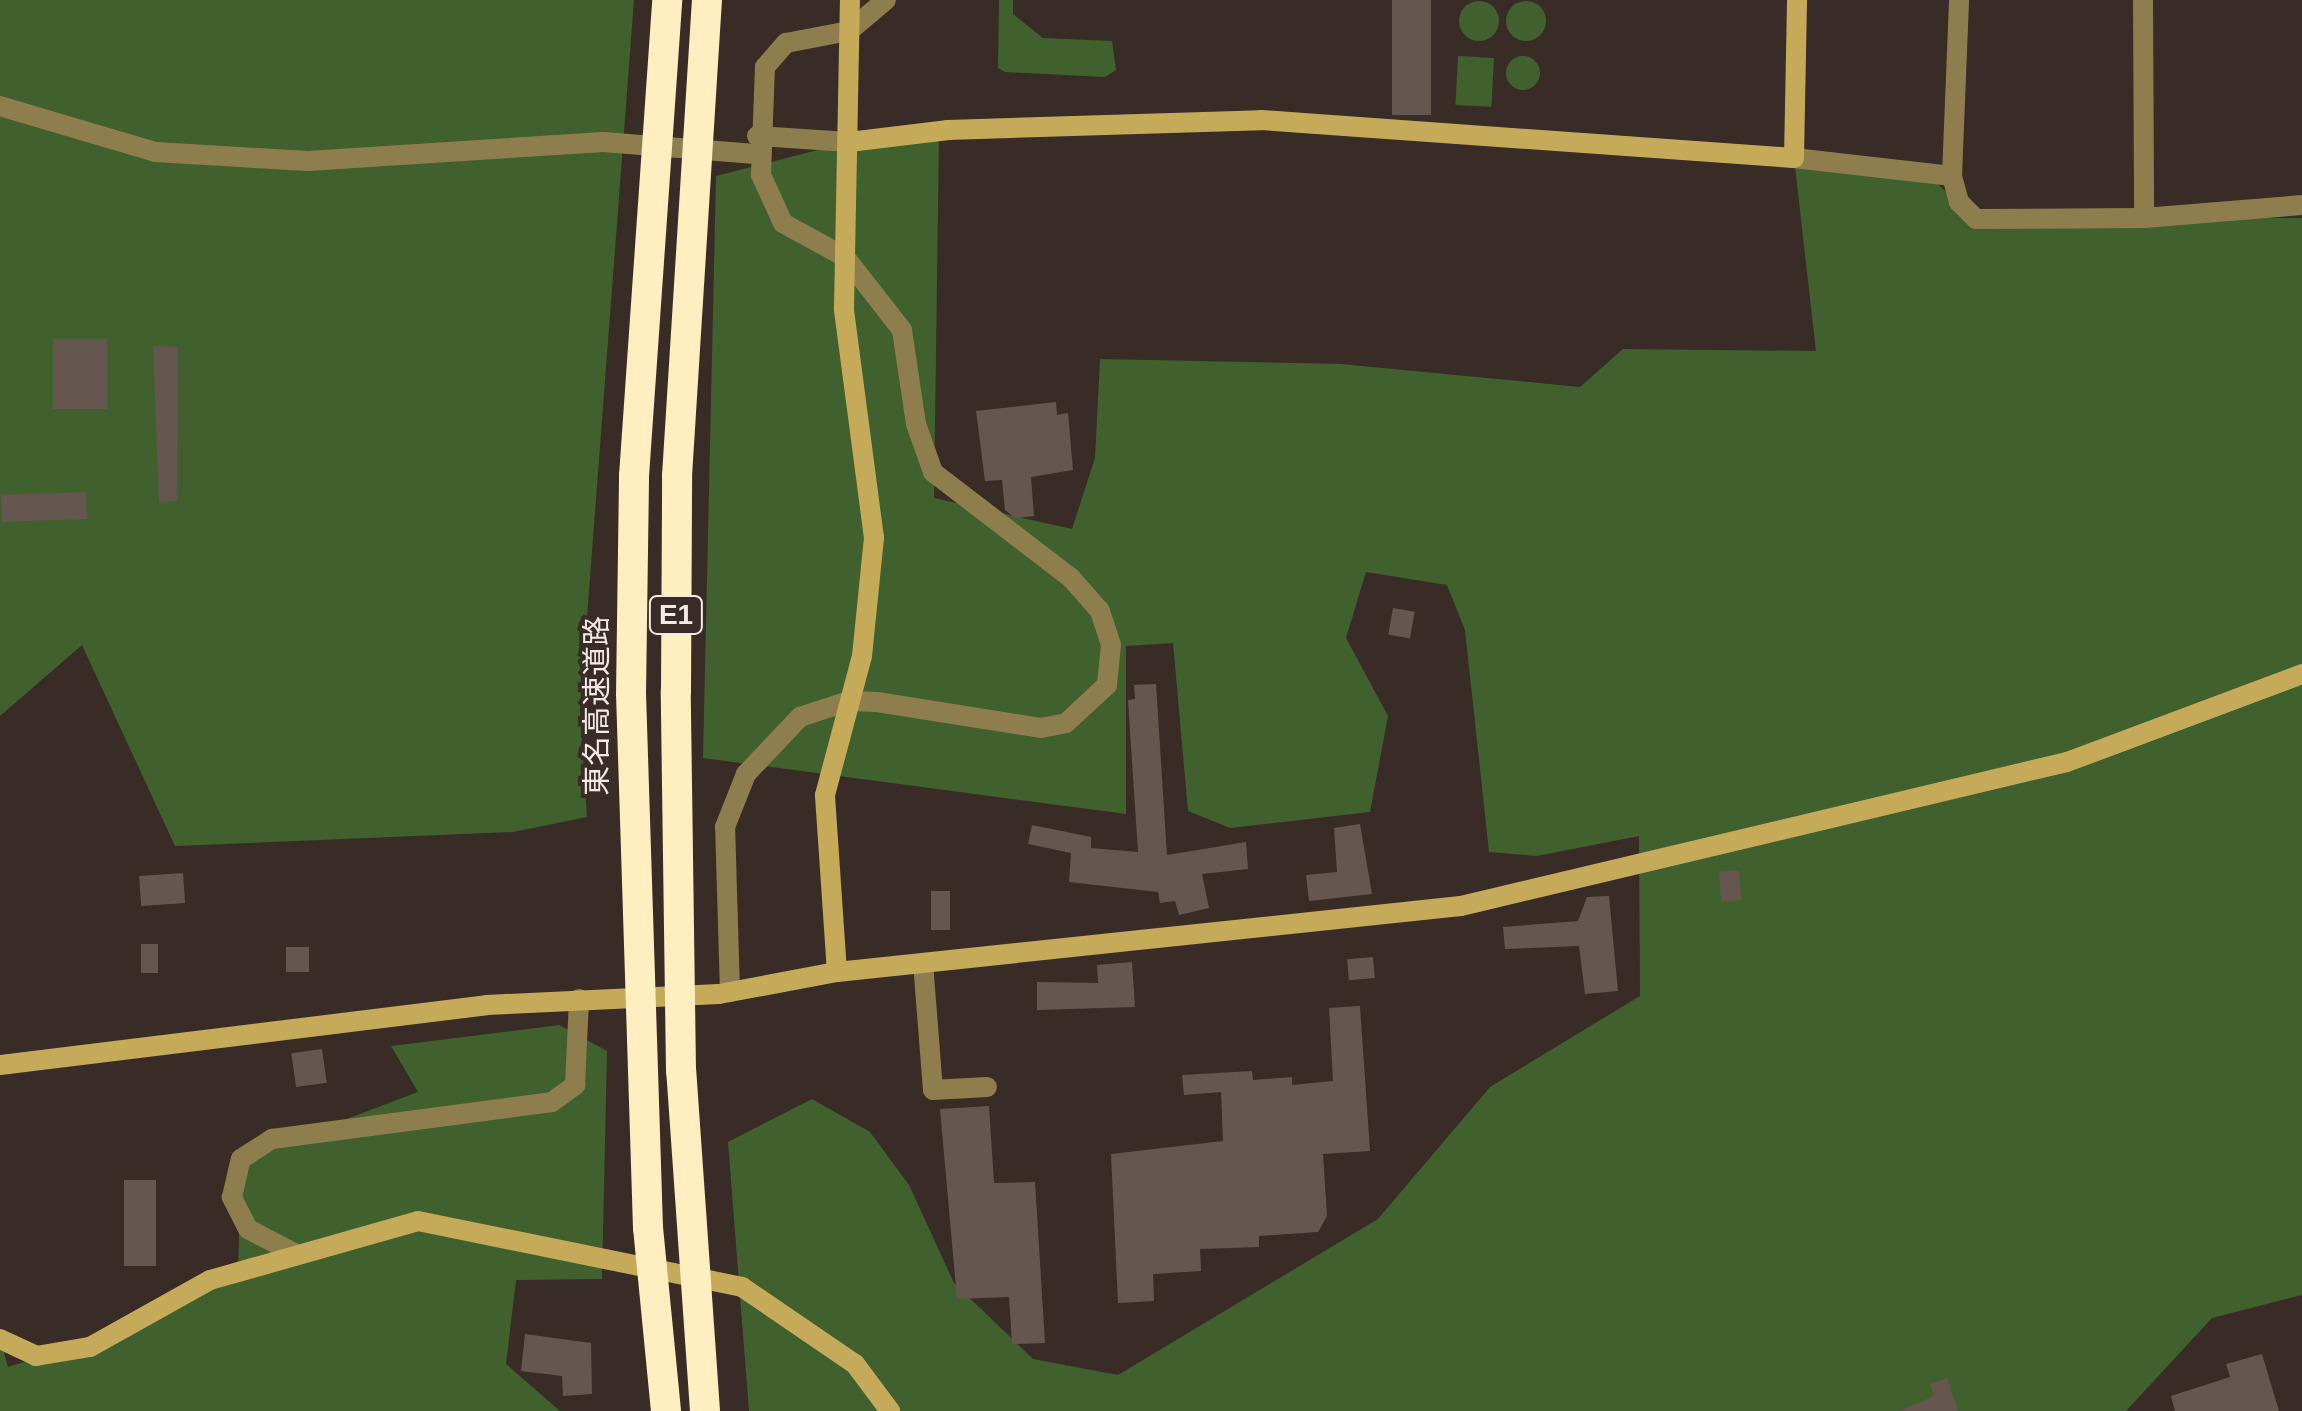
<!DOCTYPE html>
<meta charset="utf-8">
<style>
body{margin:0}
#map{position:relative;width:2302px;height:1411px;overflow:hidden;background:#392c27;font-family:Helvetica,"Noto Sans JP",sans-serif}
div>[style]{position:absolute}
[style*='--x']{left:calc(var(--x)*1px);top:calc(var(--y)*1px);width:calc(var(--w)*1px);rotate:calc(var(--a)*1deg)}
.green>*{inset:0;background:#40602e;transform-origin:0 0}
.round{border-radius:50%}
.building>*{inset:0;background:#65574f;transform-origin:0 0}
.street>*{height:20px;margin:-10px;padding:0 10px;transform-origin:10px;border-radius:10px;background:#8f7e4d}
.secondary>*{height:20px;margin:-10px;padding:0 10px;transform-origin:10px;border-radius:10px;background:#c5aa59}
.highway>*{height:30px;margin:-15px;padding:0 15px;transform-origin:15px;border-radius:15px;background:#feeec0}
span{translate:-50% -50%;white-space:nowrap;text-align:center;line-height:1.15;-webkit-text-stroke:8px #392c27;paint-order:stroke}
.shield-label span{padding:2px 8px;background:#392c27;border:2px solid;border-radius:8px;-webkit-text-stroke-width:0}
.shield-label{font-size:28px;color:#f3eae6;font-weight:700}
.street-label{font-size:30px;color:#f3eae6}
</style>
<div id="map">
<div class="green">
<i style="clip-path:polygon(0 0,634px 0,580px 709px,587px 817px,513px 832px,175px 846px,82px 645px,0 716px)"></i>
<i style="clip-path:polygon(999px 0,1013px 0,1013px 14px,1043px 38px,1112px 41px,1116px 70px,1105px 77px,1005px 72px,998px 68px)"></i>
<i class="round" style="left:1459px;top:1px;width:40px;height:40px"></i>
<i class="round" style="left:1506px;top:1px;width:40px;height:40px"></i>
<i class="round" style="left:1506px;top:56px;width:34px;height:34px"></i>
<i style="left:1458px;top:56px;width:36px;height:49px;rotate:3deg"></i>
<i style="clip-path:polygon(939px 134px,934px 498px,1072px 529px,1095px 458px,1100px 359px,1341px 364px,1580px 387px,1623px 349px,1816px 351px,1794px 158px,1924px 172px,1977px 219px,2302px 218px,2302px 1295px,2212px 1318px,2126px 1411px,749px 1411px,728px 1142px,812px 1099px,870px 1132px,909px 1185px,954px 1283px,1033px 1359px,1118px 1375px,1378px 1219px,1490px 1087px,1640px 996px,1639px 836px,1537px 856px,1489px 852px,1465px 630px,1447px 585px,1366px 572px,1346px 638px,1388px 716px,1370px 812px,1230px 828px,1188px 811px,1173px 643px,1126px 646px,1126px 814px,703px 758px,716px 176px,849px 142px)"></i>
<i style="clip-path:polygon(559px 1025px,607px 1051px,602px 1279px,516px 1280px,506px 1364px,560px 1411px,0 1411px,0 1338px,8px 1367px,143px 1324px,238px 1272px,241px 1159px,418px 1092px,391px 1046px)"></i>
</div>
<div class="building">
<i style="left:1392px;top:0;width:39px;height:115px"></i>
<i style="left:107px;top:339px;width:70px;height:54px;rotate:90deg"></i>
<i style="clip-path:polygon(153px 346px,178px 347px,177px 501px,159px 503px)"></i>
<i style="clip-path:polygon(1056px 402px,1057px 415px,1068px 413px,1073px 470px,1031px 477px,1034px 516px,1015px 518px,1005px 510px,1002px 480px,985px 481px,976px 411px)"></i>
<i style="left:86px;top:492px;width:27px;height:85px;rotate:88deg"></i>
<i style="left:1393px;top:608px;width:22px;height:27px;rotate:10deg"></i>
<i style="clip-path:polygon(1156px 684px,1167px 855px,1246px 842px,1248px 869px,1202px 874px,1209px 908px,1179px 915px,1175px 901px,1160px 903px,1158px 892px,1069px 882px,1071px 853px,1028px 844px,1032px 825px,1091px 837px,1091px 848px,1138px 852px,1128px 700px,1135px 699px,1134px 685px)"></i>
<i style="clip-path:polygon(1360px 824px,1372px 894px,1309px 901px,1306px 875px,1337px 872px,1334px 828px)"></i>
<i style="left:1739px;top:870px;width:30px;height:20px;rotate:86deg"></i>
<i style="left:183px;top:873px;width:30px;height:44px;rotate:86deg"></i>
<i style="left:931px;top:891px;width:19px;height:39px"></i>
<i style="clip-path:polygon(1609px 896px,1618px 991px,1585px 994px,1579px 946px,1505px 949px,1503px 927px,1578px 921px,1587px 897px)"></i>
<i style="left:158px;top:944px;width:29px;height:17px;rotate:90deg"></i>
<i style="left:286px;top:947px;width:23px;height:25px"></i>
<i style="left:1373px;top:957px;width:21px;height:26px;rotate:85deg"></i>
<i style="clip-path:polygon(1132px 962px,1135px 1007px,1037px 1010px,1037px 982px,1098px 983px,1097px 965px)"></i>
<i style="clip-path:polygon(1360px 1006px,1370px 1151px,1323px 1154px,1327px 1216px,1318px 1232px,1259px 1236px,1259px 1247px,1200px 1249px,1201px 1271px,1153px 1274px,1154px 1301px,1118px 1303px,1111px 1154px,1223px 1141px,1221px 1092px,1184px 1095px,1182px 1075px,1252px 1071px,1253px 1080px,1292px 1077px,1292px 1085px,1333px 1081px,1329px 1008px)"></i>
<i style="left:322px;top:1049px;width:34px;height:31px;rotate:82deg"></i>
<i style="clip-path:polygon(989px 1106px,994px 1183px,1035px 1182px,1045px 1343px,1012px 1344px,1009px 1297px,957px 1299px,940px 1109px)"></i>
<i style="left:124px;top:1180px;width:32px;height:86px"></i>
<i style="clip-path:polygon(525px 1334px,591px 1343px,592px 1394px,563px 1396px,562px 1376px,521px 1371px)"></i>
<i style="clip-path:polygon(2262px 1354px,2279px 1411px,2175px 1411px,2171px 1396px,2230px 1377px,2226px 1364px)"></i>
<i style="clip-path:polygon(1947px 1378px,1958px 1411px,1900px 1411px,1934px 1396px,1930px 1384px)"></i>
</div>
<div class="street">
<i style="--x:2143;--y:0;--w:218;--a:89.7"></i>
<i style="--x:0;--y:106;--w:162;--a:16.5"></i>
<i style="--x:155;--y:152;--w:153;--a:3.4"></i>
<i style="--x:308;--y:161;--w:296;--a:-3.7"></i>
<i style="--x:603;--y:142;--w:153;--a:4.5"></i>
<i style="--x:757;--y:136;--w:92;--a:3.7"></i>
<i style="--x:1794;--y:158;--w:159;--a:6.5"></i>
<i style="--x:1952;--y:176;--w:27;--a:75"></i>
<i style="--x:1959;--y:202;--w:24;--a:45"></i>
<i style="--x:1976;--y:219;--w:168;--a:-0.3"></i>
<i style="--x:2144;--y:218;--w:159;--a:-4.7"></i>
<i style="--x:1952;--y:176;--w:176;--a:-87.7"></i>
<i style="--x:923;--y:963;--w:127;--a:85.5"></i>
<i style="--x:933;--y:1090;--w:54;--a:-3.2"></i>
<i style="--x:730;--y:992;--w:165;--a:-91.7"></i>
<i style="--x:725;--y:827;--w:57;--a:-68.4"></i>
<i style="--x:746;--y:774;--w:79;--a:-46.5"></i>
<i style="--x:800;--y:717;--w:52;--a:-18.1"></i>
<i style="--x:849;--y:701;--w:28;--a:2"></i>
<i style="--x:877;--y:702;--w:166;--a:9"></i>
<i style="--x:1041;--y:728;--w:25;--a:-11"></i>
<i style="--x:1066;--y:723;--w:56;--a:-42.8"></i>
<i style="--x:1107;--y:685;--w:40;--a:-84.3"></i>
<i style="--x:1111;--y:645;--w:36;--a:-108"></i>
<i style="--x:1100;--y:611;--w:44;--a:-131.3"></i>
<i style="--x:1071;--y:578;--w:174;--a:-142.5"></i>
<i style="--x:933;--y:472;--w:51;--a:-109.5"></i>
<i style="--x:916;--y:424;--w:95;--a:-98.5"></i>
<i style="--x:902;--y:330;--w:93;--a:-128"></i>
<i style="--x:845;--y:257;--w:71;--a:-151.3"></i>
<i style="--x:783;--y:223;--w:53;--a:-114.6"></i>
<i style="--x:761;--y:175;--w:108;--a:-87.9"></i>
<i style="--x:765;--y:67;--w:32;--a:-49"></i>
<i style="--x:786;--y:43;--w:64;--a:-10.8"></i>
<i style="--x:849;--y:31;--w:48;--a:-40"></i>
<i style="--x:296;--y:1254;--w:54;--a:-152.5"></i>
<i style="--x:248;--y:1229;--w:36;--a:-117"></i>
<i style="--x:232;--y:1197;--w:39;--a:-77"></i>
<i style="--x:241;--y:1159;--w:37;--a:-33"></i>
<i style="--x:272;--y:1139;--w:282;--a:-7.5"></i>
<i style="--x:552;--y:1102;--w:29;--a:-36"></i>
<i style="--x:575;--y:1085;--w:86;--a:-87.3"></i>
</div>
<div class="secondary">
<i style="--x:849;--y:142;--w:100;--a:-6.9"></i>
<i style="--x:948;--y:130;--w:313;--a:-1.8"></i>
<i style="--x:1261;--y:120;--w:534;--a:4.08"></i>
<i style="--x:1794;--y:158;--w:158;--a:-88.9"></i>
<i style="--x:837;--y:972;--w:177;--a:-93.9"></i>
<i style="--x:825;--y:795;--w:144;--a:-75.1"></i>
<i style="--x:862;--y:656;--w:119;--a:-84.2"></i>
<i style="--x:874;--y:538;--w:231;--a:-97.5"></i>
<i style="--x:844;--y:309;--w:309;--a:-88.9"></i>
<i style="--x:0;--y:1065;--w:490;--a:-7"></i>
<i style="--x:486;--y:1005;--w:233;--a:-2.7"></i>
<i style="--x:719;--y:994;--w:120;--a:-10.6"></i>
<i style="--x:837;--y:972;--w:627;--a:-6.04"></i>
<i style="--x:1461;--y:906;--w:623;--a:-13.37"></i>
<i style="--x:2067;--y:762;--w:251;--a:-20.5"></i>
<i style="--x:0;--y:1339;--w:40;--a:25"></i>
<i style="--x:36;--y:1356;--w:55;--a:-9.5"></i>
<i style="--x:90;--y:1347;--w:137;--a:-29.2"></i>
<i style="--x:210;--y:1280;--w:216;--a:-15.8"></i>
<i style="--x:418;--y:1221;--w:331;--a:11.5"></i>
<i style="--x:742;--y:1287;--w:137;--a:34.3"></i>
<i style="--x:855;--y:1364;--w:59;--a:53.3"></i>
</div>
<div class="highway">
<i style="--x:666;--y:1411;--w:184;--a:-95.6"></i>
<i style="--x:648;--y:1228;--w:534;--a:-91.82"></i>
<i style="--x:631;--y:694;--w:218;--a:-89.2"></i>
<i style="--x:634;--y:476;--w:477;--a:-86"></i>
<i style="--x:705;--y:1411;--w:341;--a:-94"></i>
<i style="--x:681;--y:1071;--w:380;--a:-90.8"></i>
<i style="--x:676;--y:691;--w:215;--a:-89.7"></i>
<i style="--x:677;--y:476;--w:477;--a:-86.4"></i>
</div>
<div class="shield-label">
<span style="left:676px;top:615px">E1</span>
</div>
<div class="street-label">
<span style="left:597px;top:706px;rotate:-90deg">東名高速道路</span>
</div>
</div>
